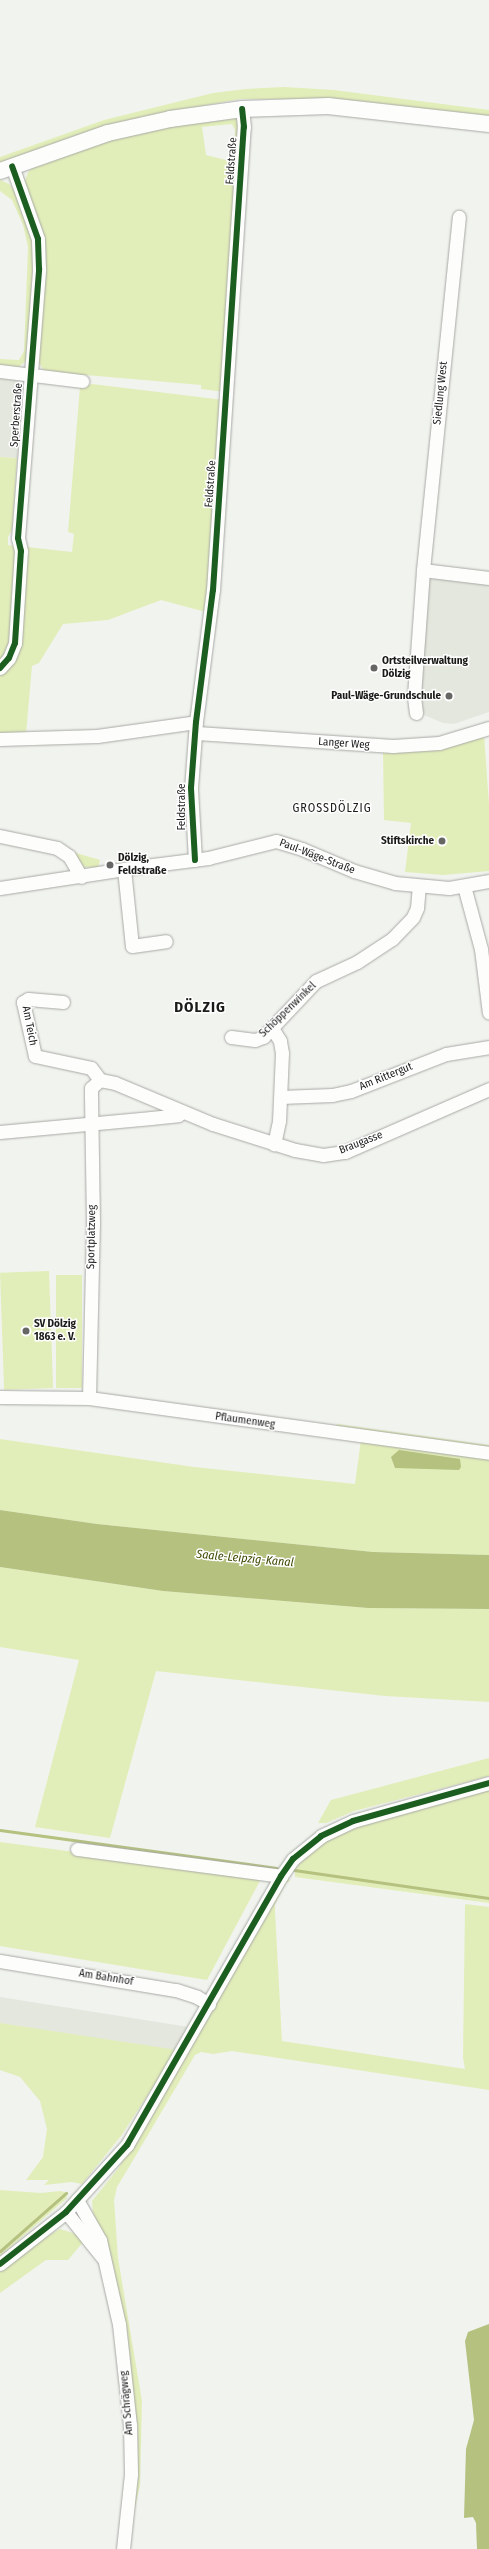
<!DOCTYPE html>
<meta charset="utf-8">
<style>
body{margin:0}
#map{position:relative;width:489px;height:2549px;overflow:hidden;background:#f1f3ee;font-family:"Fira Sans Condensed",sans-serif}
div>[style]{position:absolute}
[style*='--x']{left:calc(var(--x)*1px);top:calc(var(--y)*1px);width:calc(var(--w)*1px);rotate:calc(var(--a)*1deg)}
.built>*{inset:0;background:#e4e7dd;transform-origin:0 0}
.green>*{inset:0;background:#e2eeb9;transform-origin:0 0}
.water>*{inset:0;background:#b4c17f}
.stream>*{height:3px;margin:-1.5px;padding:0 1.5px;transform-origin:1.5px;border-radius:1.5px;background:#b4c17f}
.roads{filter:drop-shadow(0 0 1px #a8a9a6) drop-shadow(0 0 1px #a8a9a6)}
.minor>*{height:13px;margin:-6.5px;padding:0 6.5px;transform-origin:6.5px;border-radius:6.5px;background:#fdfdfc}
.major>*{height:16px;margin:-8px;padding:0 8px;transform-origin:8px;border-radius:8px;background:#fdfdfc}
.cycleway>*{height:6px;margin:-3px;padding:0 3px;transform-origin:3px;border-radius:3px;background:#1b5e20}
.dots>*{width:11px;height:11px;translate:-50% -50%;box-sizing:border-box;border:2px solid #fff;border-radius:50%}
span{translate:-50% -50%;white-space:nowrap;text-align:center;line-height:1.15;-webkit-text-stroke:3px #fff;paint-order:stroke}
.street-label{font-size:11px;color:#1b1b19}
.poi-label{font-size:11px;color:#1b1b19;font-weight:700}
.left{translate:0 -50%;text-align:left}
.right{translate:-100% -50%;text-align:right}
.neighbourhood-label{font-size:12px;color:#1b1b19;letter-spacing:1px}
.water-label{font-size:12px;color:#3e4900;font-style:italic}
.district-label{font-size:15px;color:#1b1b19;font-weight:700;letter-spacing:1px}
</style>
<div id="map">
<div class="built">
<i style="clip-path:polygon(0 378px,17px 380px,24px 388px,17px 458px,0 457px)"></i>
<i style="clip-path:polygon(426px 578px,489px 583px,489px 712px,454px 724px,443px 723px,419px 713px)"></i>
<i style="left:0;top:1997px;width:193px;height:26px;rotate:9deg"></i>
</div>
<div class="green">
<i style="clip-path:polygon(284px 87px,334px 90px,489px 110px,489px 119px,307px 99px,239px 99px,156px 115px,0 165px,0 157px,104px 120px,213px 93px,246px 89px)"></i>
<i style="clip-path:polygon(evenodd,237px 116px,240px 123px,224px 392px,201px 389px,201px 385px,86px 375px,85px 379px,44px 371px,37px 359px,43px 272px,25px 181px,28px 172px,38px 163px,144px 129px,237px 116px,232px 124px,235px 130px,234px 162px,206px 155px,202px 127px,232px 124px)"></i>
<i style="clip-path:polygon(0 180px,9px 184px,17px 194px,34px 245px,27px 359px,19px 367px,0 367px,0 359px,19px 360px,24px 351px,28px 247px,23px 225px,12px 200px,0 191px)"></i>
<i style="clip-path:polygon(92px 384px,224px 400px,206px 612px,161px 600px,108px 620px,63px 624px,39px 663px,32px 666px,26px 734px,0 735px,0 672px,8px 665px,24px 552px,27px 547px,72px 552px,74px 534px,68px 532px,80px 387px)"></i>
<i style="clip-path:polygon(0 457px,17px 458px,12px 530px,8px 537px,8px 545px,16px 546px,10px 649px,0 664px)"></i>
<i style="clip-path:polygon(484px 735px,489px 804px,489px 871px,443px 875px,405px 872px,411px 823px,384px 820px,383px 750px,442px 747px)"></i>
<i style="clip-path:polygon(73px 852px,100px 860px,98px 868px,84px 867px)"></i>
<i style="left:49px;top:1271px;width:117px;height:49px;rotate:88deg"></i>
<i style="left:56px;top:1275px;width:26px;height:113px"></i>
<i style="clip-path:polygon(337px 1424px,489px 1445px,489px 1451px,336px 1429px)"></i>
<i style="clip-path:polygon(0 1439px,194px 1467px,355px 1484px,361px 1440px,489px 1458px,489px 1555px,373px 1552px,97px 1524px,0 1510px)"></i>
<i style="clip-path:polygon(0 1567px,163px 1591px,368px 1608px,489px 1609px,489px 1702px,385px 1696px,156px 1671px,110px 1838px,35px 1827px,79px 1660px,0 1647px)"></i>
<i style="clip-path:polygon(489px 1758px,489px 1776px,354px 1811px,326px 1823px,318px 1823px,331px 1800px)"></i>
<i style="clip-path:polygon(489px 1790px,489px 1903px,295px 1877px,295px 1870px,303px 1859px,323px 1842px,351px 1828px)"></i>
<i style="clip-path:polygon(0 1842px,262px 1877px,207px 1980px,0 1946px)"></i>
<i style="clip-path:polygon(285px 1879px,291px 1880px,286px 1883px,275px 1904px,275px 1911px,282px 2041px,465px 2069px,463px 2058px,465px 1904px,489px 1907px,489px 2090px,232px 2051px,213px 2054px,201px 2052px,195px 2055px,132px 2162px,117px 2187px,114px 2200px,118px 2258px,142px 2401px,140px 2485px,134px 2512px,138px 2477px,138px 2430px,118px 2291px,106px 2245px,93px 2213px,92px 2201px,117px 2170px,145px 2128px)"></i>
<i style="clip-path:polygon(0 2023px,177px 2050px,121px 2136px,82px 2184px,72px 2182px,44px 2185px,49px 2180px,26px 2180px,43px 2157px,47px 2129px,40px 2101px,20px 2077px,0 2070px)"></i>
<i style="clip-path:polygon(0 2190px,41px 2193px,60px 2191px,65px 2192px,67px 2198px,0 2256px)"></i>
<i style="clip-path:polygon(60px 2229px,73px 2233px,84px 2241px,68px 2260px,46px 2260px,0 2293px,0 2272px,48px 2236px)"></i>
</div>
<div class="water">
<i style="clip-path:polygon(399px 1450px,460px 1459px,461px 1467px,459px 1470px,395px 1468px,391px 1457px)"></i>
<i style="clip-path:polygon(0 1510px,97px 1524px,373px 1552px,489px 1555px,489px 1609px,368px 1608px,163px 1591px,0 1567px)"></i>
<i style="clip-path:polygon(489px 2324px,489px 2549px,477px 2549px,476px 2523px,473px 2517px,464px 2518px,466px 2449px,474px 2420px,465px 2341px,468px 2332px)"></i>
</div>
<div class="stream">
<i style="--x:0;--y:1830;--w:279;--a:7.8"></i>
<i style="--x:294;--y:1870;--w:197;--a:8.2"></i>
<i style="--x:0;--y:2251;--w:88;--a:-41.3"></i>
</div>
<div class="roads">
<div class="minor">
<i style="--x:0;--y:371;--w:83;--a:7"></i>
<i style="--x:423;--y:570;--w:66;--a:6.9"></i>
<i style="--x:0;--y:668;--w:13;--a:-48"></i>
<i style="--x:9;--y:658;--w:16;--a:-68"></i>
<i style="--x:15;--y:643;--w:92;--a:-86.3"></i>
<i style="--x:21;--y:551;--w:13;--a:-103"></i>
<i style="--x:18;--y:538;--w:270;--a:-85.5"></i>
<i style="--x:39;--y:269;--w:30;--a:-92"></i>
<i style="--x:38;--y:239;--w:77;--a:-109.6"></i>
<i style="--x:416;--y:713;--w:17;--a:-97"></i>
<i style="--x:414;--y:696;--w:126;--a:-85.9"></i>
<i style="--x:423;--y:570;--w:355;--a:-84.2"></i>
<i style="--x:197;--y:733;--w:196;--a:3.8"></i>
<i style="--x:393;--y:746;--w:46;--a:-3.7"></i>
<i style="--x:439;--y:743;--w:52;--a:-16.7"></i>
<i style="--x:0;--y:739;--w:97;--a:-1.8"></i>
<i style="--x:97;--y:736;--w:100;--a:-8"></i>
<i style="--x:0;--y:836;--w:58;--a:11.9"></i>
<i style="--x:57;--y:848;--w:14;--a:34"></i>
<i style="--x:69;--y:856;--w:24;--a:60"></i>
<i style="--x:195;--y:860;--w:72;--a:-93.2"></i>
<i style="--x:191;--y:788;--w:66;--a:-85.7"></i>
<i style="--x:196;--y:722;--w:133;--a:-82.7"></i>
<i style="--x:213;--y:590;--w:464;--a:-86.2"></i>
<i style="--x:244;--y:127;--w:18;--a:-96"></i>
<i style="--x:124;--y:869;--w:77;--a:84.1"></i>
<i style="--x:132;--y:946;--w:34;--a:-8"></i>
<i style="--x:464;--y:886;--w:65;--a:74.9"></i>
<i style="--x:481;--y:949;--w:64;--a:82.9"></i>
<i style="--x:0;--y:888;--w:139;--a:-8.7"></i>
<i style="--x:137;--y:867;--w:72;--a:-7.2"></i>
<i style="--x:208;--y:858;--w:70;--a:-14"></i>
<i style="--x:276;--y:841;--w:27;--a:17"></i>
<i style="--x:302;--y:849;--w:56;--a:22.9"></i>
<i style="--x:354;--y:871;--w:43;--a:16.3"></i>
<i style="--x:395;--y:883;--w:54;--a:5.3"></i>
<i style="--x:449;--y:888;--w:41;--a:-9.9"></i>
<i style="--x:63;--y:1002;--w:35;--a:-175"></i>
<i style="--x:28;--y:999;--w:6;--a:149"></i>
<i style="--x:23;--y:1002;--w:55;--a:77.5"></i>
<i style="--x:35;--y:1056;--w:57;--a:12.1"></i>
<i style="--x:91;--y:1068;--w:15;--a:53"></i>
<i style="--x:272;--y:1028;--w:15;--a:58"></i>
<i style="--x:280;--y:1041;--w:12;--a:81"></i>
<i style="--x:282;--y:1053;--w:68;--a:92.5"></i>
<i style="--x:279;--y:1121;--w:24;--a:102"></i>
<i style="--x:231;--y:1037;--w:24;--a:7"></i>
<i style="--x:255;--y:1040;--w:9;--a:-21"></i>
<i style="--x:263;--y:1037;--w:77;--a:-46.6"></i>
<i style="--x:316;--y:981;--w:45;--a:-24.9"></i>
<i style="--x:357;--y:962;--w:42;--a:-33.3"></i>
<i style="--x:392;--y:939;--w:30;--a:-46"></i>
<i style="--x:413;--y:917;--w:10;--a:-66"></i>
<i style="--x:417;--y:908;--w:22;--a:-85"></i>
<i style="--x:100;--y:1080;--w:15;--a:11"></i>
<i style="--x:115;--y:1083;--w:106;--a:22.7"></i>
<i style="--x:213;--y:1124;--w:86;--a:17.6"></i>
<i style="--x:295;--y:1150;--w:28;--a:10"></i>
<i style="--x:323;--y:1155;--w:22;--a:-8"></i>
<i style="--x:345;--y:1152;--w:157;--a:-23.6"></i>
<i style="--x:281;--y:1097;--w:51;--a:-2.2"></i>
<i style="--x:332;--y:1095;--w:19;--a:-12"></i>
<i style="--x:351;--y:1091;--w:102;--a:-21.3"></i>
<i style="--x:446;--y:1054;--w:44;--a:-9.2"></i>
<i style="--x:0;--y:1132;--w:152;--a:-5.3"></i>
<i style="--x:151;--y:1118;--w:27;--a:-6"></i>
<i style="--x:178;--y:1115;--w:5;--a:-37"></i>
<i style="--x:0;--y:1397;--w:89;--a:0.6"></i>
<i style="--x:89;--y:1398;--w:404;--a:7.8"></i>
<i style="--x:89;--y:1398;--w:175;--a:-88.7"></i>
<i style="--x:93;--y:1223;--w:129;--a:-90.9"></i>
<i style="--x:91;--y:1094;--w:6;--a:-90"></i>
<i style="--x:91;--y:1088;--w:12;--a:-42"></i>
<i style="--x:77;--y:1849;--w:206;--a:7.5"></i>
<i style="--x:0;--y:1961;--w:178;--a:9.4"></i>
<i style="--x:176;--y:1990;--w:22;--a:18"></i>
<i style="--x:197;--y:1997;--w:14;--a:30"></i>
<i style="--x:77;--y:2200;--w:46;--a:60.1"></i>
<i style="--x:100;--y:2240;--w:86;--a:77.3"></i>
<i style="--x:119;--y:2324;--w:102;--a:83.8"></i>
<i style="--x:130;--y:2425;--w:49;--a:88.8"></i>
<i style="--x:131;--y:2474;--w:75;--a:96.1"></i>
<i style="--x:66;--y:2212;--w:58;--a:51.3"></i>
<i style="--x:0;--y:2264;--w:84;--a:-38.2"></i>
<i style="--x:66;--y:2212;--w:91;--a:-47.7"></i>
<i style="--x:127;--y:2145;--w:310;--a:-60.2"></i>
<i style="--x:281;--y:1876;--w:21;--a:-55"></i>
<i style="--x:293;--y:1859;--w:36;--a:-39"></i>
<i style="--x:321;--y:1836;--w:35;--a:-25"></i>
<i style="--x:353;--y:1821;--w:141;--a:-15.6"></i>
</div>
<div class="major">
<i style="--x:0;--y:171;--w:114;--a:-19.4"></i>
<i style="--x:108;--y:133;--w:64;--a:-12.7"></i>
<i style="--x:170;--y:119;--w:73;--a:-7.9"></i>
<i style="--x:242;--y:109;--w:86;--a:-2"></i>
<i style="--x:328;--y:106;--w:162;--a:6.4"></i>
</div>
</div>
<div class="cycleway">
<i style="--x:0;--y:668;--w:13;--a:-48"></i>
<i style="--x:9;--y:658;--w:16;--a:-68"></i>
<i style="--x:15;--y:643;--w:92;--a:-86.3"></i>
<i style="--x:21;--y:551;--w:13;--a:-103"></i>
<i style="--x:18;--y:538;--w:270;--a:-85.5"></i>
<i style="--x:39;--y:269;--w:30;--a:-92"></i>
<i style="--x:38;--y:239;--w:77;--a:-109.6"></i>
<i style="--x:195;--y:860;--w:72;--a:-93.2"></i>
<i style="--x:191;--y:788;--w:66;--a:-85.7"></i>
<i style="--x:196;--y:722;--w:133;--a:-82.7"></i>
<i style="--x:213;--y:590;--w:464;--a:-86.2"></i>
<i style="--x:244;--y:127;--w:18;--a:-96"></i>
<i style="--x:0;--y:2264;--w:84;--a:-38.2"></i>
<i style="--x:66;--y:2212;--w:91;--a:-47.7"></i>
<i style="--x:127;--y:2145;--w:310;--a:-60.2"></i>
<i style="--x:281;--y:1876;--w:21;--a:-55"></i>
<i style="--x:293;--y:1859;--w:36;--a:-39"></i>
<i style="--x:321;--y:1836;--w:35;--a:-25"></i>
<i style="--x:353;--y:1821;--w:141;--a:-15.6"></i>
</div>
<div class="dots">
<i style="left:374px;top:668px;background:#666764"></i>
<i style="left:449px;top:696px;background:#666764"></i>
<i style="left:442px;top:841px;background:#666764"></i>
<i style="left:110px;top:865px;background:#666764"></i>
<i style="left:26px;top:1331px;background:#666764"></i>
</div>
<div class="street-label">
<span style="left:232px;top:161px;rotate:-86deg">Feldstraße</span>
<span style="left:441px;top:393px;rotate:-84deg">Siedlung West</span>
<span style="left:17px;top:415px;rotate:-86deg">Sperberstraße</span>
<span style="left:211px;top:484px;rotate:-86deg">Feldstraße</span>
<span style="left:344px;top:744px;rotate:4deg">Langer Weg</span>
<span style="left:182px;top:807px;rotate:-90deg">Feldstraße</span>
<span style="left:317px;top:857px;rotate:21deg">Paul-Wäge-Straße</span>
<span style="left:288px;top:1010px;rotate:-44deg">Schöppenwinkel</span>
<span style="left:29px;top:1026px;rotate:79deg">Am Teich</span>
<span style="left:386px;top:1077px;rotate:-22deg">Am Rittergut</span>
<span style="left:361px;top:1143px;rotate:-21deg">Braugasse</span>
<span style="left:92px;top:1237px;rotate:-89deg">Sportplatzweg</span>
<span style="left:245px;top:1421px;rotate:8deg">Pflaumenweg</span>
<span style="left:106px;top:1978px;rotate:9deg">Am Bahnhof</span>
<span style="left:127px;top:2403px;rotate:-95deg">Am Schrägweg</span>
</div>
<div class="poi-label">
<span class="left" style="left:382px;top:668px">Ortsteilverwaltung<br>Dölzig</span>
<span class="right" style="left:441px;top:696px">Paul-Wäge-Grundschule</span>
<span class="right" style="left:434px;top:841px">Stiftskirche</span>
<span class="left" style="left:118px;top:865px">Dölzig,<br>Feldstraße</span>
<span class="left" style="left:34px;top:1331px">SV Dölzig<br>1863 e. V.</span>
</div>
<div class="neighbourhood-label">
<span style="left:332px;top:809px">GROSSDÖLZIG</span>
</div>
<div class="water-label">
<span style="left:245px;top:1559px;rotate:5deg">Saale-Leipzig-Kanal</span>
</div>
<div class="district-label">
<span style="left:200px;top:1008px">DÖLZIG</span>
</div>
</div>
